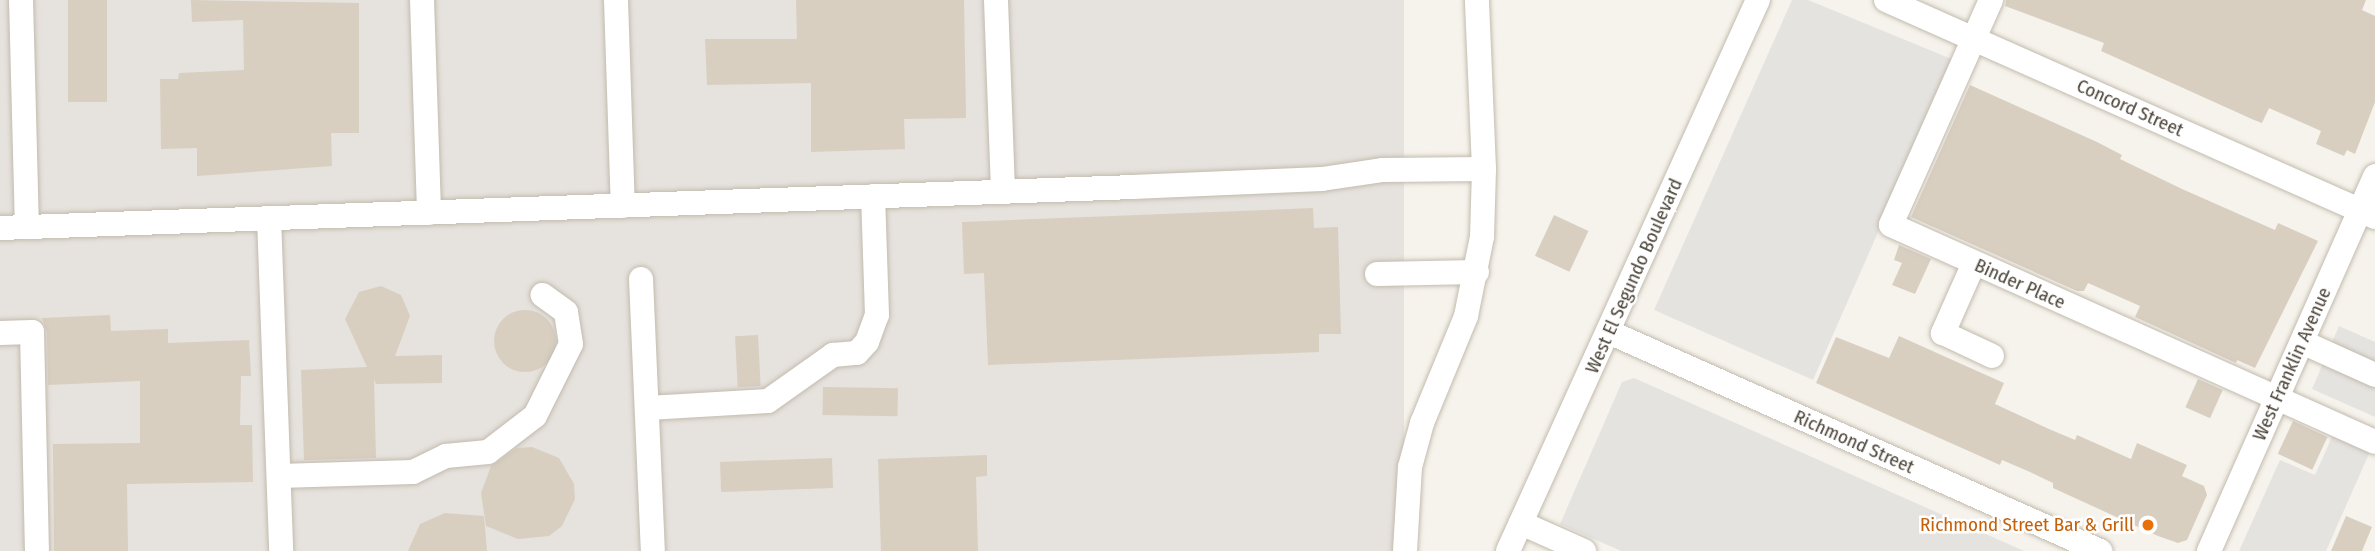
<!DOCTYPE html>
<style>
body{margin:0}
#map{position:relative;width:2375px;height:551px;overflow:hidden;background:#f6f3ec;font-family:"Fira Sans Condensed",sans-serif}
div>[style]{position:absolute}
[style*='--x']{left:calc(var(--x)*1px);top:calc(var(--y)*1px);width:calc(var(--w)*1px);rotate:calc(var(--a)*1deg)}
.industrial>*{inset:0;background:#e6e2dd;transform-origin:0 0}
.parking>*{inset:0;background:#e5e3e0}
.building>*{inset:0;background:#d8cfc1;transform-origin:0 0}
.round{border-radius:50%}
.roads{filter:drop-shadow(0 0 2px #c2bbae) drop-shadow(0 0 2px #c2bbae)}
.minor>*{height:24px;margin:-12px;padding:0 12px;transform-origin:12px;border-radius:12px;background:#fff}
.dots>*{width:19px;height:19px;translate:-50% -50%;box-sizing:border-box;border:4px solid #fff;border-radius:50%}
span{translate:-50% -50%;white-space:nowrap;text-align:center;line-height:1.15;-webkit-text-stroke:5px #fff;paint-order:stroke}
.street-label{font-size:19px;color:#4b4439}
.food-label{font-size:19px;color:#c56008}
.right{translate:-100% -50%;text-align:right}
</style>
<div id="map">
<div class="industrial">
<i style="left:0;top:0;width:1404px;height:551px"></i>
</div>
<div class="parking">
<i style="clip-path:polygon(1792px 0,1808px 0,1954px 60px,1813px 380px,1654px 310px)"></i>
<i style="clip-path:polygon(2339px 326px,2375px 342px,2375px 417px,2312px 389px)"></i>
<i style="clip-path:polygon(1634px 378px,2024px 551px,1621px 551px,1560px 524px,1622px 382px)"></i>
<i style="clip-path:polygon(2335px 430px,2372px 447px,2326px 551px,2239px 551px,2280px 460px,2315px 475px)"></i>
</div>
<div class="building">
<i style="left:68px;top:0;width:39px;height:102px"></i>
<i style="clip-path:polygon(191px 0,359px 3px,359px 133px,331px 133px,332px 166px,197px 176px,197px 148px,161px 149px,160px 79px,178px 79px,179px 73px,244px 70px,243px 20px,192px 22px)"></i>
<i style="clip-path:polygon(796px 0,964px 0,966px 118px,904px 119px,905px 149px,811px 152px,811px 83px,707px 85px,705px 39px,797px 39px)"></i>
<i style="clip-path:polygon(2006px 0,2366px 0,2362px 10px,2375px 16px,2375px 102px,2355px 154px,2347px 150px,2344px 156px,2316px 144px,2321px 131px,2269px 108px,2262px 123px,2254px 120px,2101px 51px,2104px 43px,2005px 6px)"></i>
<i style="clip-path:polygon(1970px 85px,2097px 142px,2122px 155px,2120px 159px,2182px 189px,2275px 230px,2278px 223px,2318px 241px,2255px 368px,2237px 360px,2236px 363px,2135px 317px,2140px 306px,2088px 283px,2084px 291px,2077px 291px,1911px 217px)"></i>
<i style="clip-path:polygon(1313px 208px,1314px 228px,1338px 227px,1341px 334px,1319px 334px,1319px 352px,988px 365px,984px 273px,964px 274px,962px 222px)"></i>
<i style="left:1554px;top:215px;width:38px;height:45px;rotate:25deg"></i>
<i style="clip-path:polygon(1899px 245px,1931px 259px,1915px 294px,1892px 285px,1902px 263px,1894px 260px)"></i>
<i style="clip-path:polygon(381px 286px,401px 295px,410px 316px,395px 356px,442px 355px,442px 383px,376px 384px,374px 379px,376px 458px,304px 460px,301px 370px,367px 367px,345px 319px,359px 292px)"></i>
<i class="round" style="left:494px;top:310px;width:62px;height:62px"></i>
<i style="clip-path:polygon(110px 315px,111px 331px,168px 329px,168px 343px,249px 340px,251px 376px,241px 376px,240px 425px,252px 425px,253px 482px,127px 484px,128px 551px,54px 551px,53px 444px,140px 443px,140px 381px,48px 385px,47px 332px,42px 318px)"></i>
<i style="left:758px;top:335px;width:51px;height:23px;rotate:87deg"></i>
<i style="clip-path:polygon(1899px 336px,2004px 383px,1995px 404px,2049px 429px,2075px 440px,2077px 435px,2131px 459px,2137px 443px,2187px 465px,2182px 476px,2204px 486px,2207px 495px,2187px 540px,2178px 543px,2158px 536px,2053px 488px,2053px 483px,2030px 472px,2002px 460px,2000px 465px,1816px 383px,1836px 337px,1889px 358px)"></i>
<i style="left:2198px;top:379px;width:27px;height:31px;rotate:24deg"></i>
<i style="left:823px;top:387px;width:75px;height:28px;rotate:1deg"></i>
<i style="left:2293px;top:421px;width:38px;height:36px;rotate:25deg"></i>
<i style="clip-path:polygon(532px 447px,559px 458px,574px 484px,575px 499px,562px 526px,549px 536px,518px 539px,486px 526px,481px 493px,491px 466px,517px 448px)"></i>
<i style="clip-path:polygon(987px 455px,987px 476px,976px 477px,978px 551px,881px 551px,878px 459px)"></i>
<i style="left:832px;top:458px;width:30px;height:112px;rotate:88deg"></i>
<i style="clip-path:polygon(445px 513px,484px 516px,487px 551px,408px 551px,420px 524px)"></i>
<i style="clip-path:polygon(2346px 516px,2372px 527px,2362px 551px,2331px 551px)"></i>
</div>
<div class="roads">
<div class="minor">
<i style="--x:21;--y:0;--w:227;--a:88.5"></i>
<i style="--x:422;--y:0;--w:213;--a:88.1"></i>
<i style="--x:616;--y:0;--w:206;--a:88.1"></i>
<i style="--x:996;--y:0;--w:189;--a:87.9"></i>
<i style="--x:1886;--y:0;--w:535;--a:23.93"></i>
<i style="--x:1991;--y:0;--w:246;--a:114"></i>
<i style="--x:1891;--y:225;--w:530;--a:24.15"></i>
<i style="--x:269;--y:218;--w:333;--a:87.9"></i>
<i style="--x:0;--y:228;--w:1133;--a:-2.07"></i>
<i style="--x:1132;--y:187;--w:190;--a:-2.4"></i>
<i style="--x:1322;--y:179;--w:62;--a:-8.4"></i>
<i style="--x:1383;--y:170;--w:101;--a:-0.6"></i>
<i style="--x:1974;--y:263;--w:77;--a:113.9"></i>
<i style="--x:1943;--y:333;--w:54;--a:25.1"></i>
<i style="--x:1377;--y:274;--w:100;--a:-1.1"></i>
<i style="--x:641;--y:279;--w:272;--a:87.5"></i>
<i style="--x:1609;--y:332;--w:538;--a:24.04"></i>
<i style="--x:0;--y:333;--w:32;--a:-2"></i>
<i style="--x:32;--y:332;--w:219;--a:88.7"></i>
<i style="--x:2302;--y:342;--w:80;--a:24.3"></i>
<i style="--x:648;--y:408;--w:120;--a:-3.3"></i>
<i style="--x:768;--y:401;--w:80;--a:-35.3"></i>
<i style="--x:833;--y:355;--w:24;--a:-5"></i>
<i style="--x:857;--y:353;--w:15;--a:-48"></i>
<i style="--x:867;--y:342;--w:29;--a:-70"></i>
<i style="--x:877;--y:315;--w:119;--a:-91.9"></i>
<i style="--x:279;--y:476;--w:134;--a:-1.7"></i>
<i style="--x:413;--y:472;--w:37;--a:-26"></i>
<i style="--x:446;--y:456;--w:42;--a:-5.4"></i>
<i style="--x:488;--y:452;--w:59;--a:-37.5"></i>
<i style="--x:535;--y:416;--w:80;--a:-63.4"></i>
<i style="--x:571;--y:344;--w:32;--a:-99"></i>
<i style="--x:566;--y:312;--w:29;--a:-144"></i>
<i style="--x:1521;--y:523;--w:69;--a:24"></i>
<i style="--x:1405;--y:551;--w:84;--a:-86.6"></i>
<i style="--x:1410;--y:467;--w:46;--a:-74.7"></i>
<i style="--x:1422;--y:423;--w:116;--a:-67.6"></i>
<i style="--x:1466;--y:316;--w:81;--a:-78.6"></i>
<i style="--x:1482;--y:237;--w:68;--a:-88.3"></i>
<i style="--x:1484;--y:169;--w:169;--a:-92.4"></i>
<i style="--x:1508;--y:551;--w:605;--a:-65.6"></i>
<i style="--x:2209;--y:551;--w:410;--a:-66.1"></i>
</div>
</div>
<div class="dots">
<i style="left:2148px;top:525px;background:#e8710a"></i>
</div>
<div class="street-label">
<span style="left:2130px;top:108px;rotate:24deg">Concord Street</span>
<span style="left:1634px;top:276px;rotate:-66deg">West El Segundo Boulevard</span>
<span style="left:2020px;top:284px;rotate:24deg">Binder Place</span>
<span style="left:2292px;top:364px;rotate:-66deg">West Franklin Avenue</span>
<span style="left:1854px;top:442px;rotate:24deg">Richmond Street</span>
</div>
<div class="food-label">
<span class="right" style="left:2134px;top:525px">Richmond Street Bar &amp; Grill</span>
</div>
</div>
